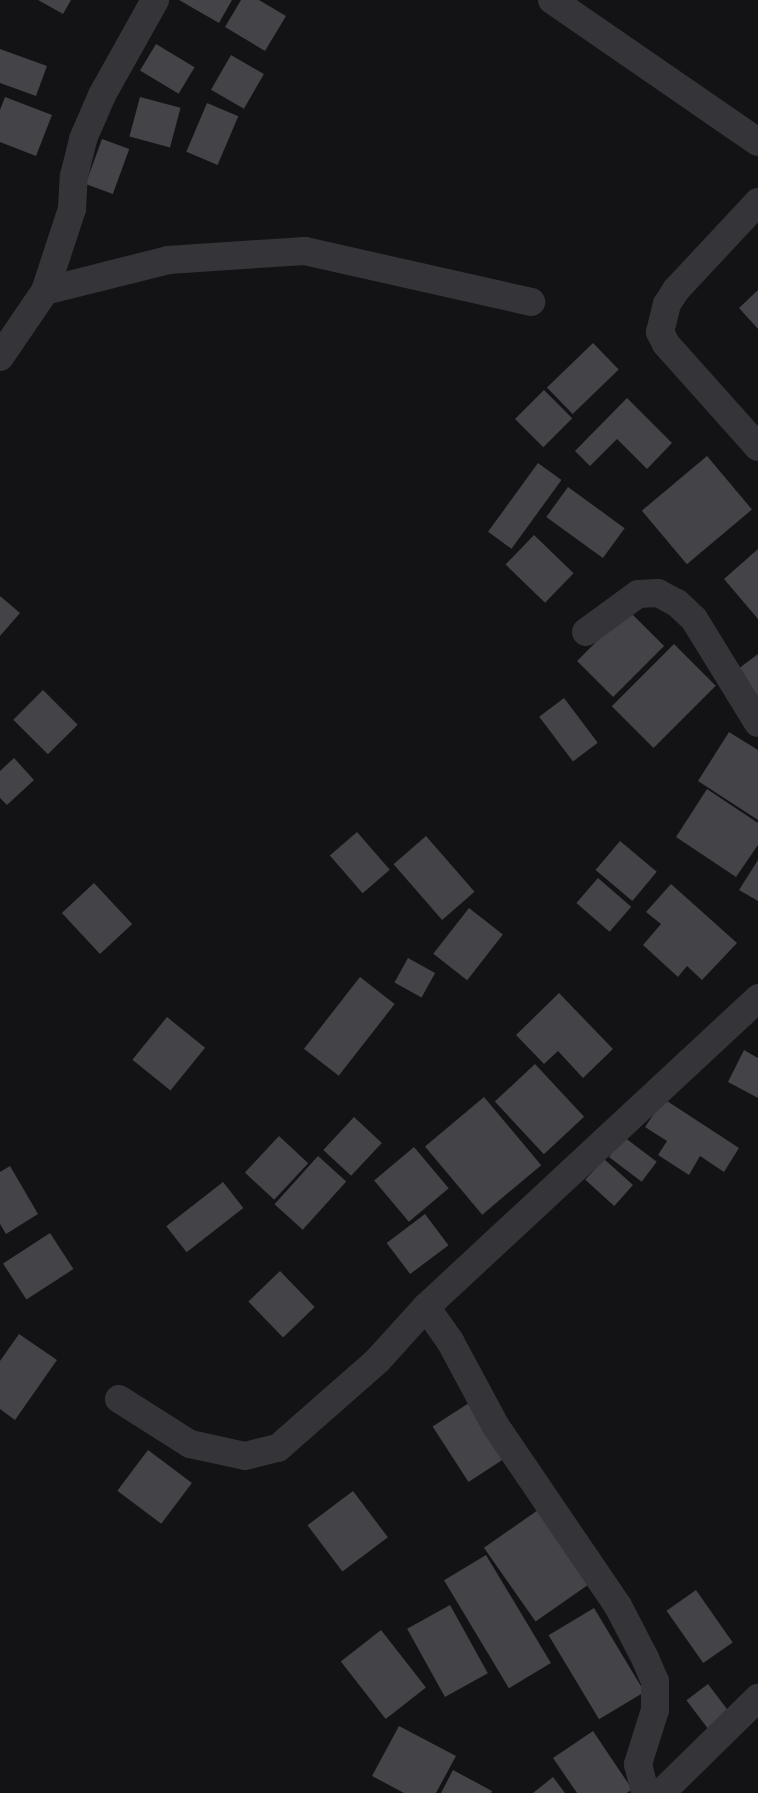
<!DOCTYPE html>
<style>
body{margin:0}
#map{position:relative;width:758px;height:1793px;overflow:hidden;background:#131315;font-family:Karla,sans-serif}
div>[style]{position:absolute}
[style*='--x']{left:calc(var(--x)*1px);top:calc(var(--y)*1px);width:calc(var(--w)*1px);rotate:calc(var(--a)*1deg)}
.building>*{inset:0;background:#434348;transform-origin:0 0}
.minor>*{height:28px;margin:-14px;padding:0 14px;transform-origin:14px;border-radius:14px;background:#353539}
span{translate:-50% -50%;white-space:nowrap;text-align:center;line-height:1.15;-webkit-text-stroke:4.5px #0e0e10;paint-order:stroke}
</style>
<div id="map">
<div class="building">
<i style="clip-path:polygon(38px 0,71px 0,63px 14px)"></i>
<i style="clip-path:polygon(179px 0,232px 0,219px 23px)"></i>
<i style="clip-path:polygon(241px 0,259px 0,286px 16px,265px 51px,225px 27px)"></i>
<i style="left:156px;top:44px;width:45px;height:31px;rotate:31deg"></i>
<i style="clip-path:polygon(0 49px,47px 66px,36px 96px,0 83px)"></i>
<i style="left:231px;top:55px;width:38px;height:40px;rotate:30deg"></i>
<i style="clip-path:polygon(5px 97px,52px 115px,36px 156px,0 142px,0 110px)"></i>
<i style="left:140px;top:97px;width:42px;height:41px;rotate:15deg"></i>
<i style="left:207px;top:103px;width:34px;height:53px;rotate:23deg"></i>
<i style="left:102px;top:139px;width:29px;height:48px;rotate:20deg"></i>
<i style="clip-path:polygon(758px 290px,758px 329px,739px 308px)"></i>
<i style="left:593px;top:343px;width:37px;height:64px;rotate:46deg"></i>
<i style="left:544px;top:390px;width:40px;height:41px;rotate:45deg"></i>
<i style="clip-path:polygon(627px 398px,672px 443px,647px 469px,617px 439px,590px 466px,575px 451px)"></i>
<i style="left:707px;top:456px;width:70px;height:85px;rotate:50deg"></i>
<i style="left:538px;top:463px;width:29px;height:85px;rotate:36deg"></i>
<i style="left:568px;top:487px;width:70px;height:37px;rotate:36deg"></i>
<i style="left:534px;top:535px;width:55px;height:41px;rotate:44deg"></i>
<i style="clip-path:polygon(758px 549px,758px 619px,724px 579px)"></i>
<i style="clip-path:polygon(0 596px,20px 613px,0 636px)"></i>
<i style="left:628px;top:610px;width:51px;height:72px;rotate:45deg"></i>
<i style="left:674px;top:644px;width:59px;height:88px;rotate:45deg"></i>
<i style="clip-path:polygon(758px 654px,758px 704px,734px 672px)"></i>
<i style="left:43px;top:690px;width:49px;height:42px;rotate:45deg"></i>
<i style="left:564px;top:698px;width:56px;height:31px;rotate:53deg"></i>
<i style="clip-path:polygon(729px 732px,758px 750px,758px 820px,698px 781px)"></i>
<i style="clip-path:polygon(14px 758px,34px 780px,7px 805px,0 798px,0 771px)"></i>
<i style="clip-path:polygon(707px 789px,758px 823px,758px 845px,736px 877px,676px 837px)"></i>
<i style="left:357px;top:832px;width:50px;height:36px;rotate:49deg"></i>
<i style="left:426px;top:836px;width:74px;height:43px;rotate:49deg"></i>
<i style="left:620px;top:841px;width:48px;height:38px;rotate:40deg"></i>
<i style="clip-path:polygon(758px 860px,758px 901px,739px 890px)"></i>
<i style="left:598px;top:878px;width:44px;height:33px;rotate:41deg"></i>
<i style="left:94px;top:883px;width:56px;height:44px;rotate:47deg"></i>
<i style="clip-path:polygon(671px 884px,737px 943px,702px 980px,687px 966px,678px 977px,643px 945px,661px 924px,646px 912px)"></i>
<i style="left:469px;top:908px;width:43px;height:58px;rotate:38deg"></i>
<i style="left:408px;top:958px;width:31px;height:28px;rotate:29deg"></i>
<i style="left:360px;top:977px;width:44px;height:91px;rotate:38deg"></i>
<i style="clip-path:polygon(559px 993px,613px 1049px,583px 1078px,558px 1051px,544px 1064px,516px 1035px)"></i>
<i style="left:167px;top:1017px;width:49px;height:55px;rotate:39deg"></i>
<i style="clip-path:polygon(744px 1050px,758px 1058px,758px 1098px,728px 1082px)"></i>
<i style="left:535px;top:1064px;width:72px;height:55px;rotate:47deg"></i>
<i style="left:484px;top:1097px;width:89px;height:77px;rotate:50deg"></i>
<i style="clip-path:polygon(664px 1099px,739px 1148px,724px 1172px,700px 1156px,689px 1175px,658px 1155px,667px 1141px,645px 1127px)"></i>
<i style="left:354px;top:1117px;width:38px;height:45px;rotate:43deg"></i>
<i style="left:279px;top:1136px;width:40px;height:50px;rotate:43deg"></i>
<i style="left:624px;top:1137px;width:41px;height:25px;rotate:37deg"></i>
<i style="left:414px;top:1147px;width:54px;height:52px;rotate:50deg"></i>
<i style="left:318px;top:1156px;width:38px;height:65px;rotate:42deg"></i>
<i style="left:604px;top:1159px;width:39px;height:28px;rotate:42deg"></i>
<i style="clip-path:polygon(10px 1166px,38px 1214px,6px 1234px,0 1224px,0 1172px)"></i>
<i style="left:223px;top:1182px;width:33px;height:72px;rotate:52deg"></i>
<i style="left:425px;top:1214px;width:39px;height:48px;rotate:53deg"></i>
<i style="left:50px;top:1233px;width:43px;height:56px;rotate:57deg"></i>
<i style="left:280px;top:1271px;width:50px;height:44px;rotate:46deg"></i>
<i style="clip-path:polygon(19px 1334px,57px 1360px,15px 1420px,0 1409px,0 1361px)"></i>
<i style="left:472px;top:1401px;width:66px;height:47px;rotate:57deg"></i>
<i style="left:148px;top:1450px;width:55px;height:51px;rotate:37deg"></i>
<i style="left:353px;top:1491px;width:58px;height:57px;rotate:53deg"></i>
<i style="left:538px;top:1510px;width:90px;height:66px;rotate:55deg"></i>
<i style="left:486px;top:1555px;width:126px;height:49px;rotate:59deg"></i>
<i style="left:696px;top:1590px;width:64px;height:36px;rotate:55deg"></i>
<i style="left:450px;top:1605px;width:78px;height:49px;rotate:61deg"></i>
<i style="left:594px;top:1608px;width:98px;height:53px;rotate:59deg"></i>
<i style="left:381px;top:1630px;width:73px;height:51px;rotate:52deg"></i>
<i style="left:708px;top:1684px;width:43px;height:27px;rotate:53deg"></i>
<i style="clip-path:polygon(399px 1726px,456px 1756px,436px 1793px,404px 1793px,372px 1776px)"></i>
<i style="clip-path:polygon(593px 1731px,632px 1789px,627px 1793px,577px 1793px,553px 1758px)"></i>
<i style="clip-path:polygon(453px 1770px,492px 1791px,491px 1793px,441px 1793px)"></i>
<i style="clip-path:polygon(553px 1777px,565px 1793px,533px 1793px)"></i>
</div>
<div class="minor">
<i style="--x:552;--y:0;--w:250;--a:34.6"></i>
<i style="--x:758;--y:202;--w:120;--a:133"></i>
<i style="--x:676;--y:290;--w:17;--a:123"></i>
<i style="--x:667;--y:304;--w:29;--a:104"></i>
<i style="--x:660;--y:332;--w:13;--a:63"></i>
<i style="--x:666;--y:344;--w:138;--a:48.2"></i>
<i style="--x:45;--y:291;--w:127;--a:-14.1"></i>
<i style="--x:168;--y:260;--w:137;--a:-3.8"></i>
<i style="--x:305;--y:251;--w:232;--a:12.7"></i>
<i style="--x:0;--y:357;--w:80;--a:-55.7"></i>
<i style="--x:45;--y:291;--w:86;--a:-71.8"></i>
<i style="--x:72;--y:209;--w:33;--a:-87"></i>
<i style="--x:74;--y:176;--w:38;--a:-76"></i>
<i style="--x:83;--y:139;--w:48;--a:-66.6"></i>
<i style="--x:102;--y:95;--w:109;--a:-60.8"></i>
<i style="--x:586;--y:632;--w:64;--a:-36.2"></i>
<i style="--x:638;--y:594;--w:20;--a:-3"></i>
<i style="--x:658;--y:593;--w:21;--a:28"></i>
<i style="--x:677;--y:603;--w:23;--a:43"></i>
<i style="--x:694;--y:619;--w:122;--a:58.4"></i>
<i style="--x:426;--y:1307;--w:42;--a:54.8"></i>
<i style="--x:450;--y:1341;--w:95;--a:61.8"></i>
<i style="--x:495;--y:1425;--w:219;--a:55.8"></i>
<i style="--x:618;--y:1606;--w:59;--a:62.6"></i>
<i style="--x:645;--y:1658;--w:25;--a:67"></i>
<i style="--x:655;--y:1681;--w:29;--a:90"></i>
<i style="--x:655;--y:1710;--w:57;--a:107.5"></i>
<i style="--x:638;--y:1764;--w:30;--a:76"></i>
<i style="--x:119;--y:1399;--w:84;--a:32.4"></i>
<i style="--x:190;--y:1444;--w:56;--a:12.3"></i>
<i style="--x:245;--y:1456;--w:34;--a:-14"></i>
<i style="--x:278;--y:1448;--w:133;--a:-41.3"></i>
<i style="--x:378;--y:1360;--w:72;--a:-47.8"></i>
<i style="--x:426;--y:1307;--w:454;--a:-42.9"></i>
<i style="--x:661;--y:1793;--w:136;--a:-44.4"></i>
</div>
</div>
